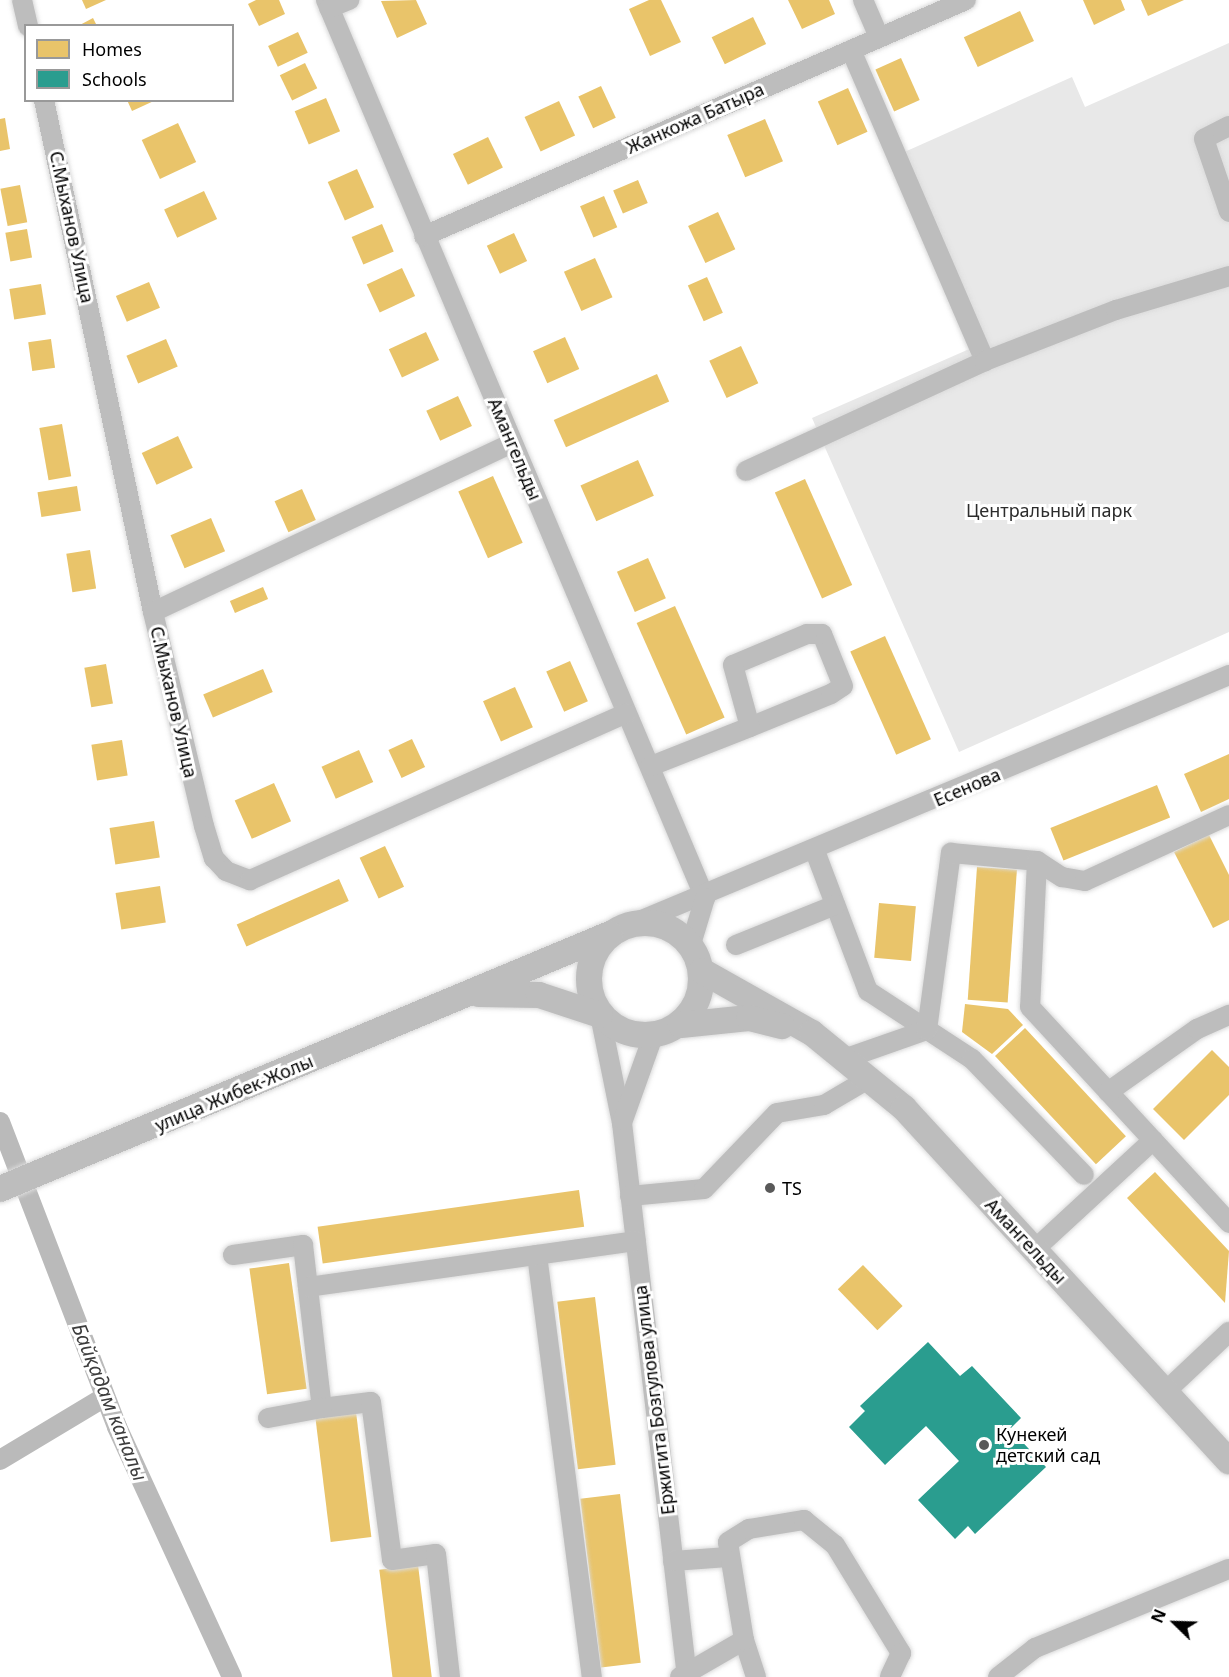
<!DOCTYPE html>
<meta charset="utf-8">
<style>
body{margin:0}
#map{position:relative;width:1229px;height:1677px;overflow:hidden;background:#fff;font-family:"Noto Sans",sans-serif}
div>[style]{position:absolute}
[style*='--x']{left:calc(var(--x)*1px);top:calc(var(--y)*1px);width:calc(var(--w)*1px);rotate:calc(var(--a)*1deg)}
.green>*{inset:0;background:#e8e8e8}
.homes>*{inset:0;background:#e9c46a;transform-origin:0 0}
.schools>*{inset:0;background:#2a9d8f}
.canal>*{height:20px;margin:-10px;padding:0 10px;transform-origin:10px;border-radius:10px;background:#bababa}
.roads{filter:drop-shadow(0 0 2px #dbdbdb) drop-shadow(0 0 2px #dbdbdb)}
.minor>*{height:20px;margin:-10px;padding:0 10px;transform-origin:10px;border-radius:10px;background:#bdbdbd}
.major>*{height:26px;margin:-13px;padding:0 13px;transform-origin:13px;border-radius:13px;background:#bdbdbd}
.major>.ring{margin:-13px;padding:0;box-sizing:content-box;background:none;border:26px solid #bdbdbd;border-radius:50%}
.dots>*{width:16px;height:16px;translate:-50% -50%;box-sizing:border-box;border:3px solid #fff;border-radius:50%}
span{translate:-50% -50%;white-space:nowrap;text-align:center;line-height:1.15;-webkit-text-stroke:6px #fff;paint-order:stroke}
.street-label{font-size:18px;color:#000}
.park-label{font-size:18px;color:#2c2c2c}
.poi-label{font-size:18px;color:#000}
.left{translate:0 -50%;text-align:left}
.water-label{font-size:20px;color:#3d3d3d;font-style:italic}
.legend{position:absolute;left:24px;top:24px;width:210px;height:78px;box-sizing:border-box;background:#fff;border:2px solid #999;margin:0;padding:8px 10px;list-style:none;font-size:18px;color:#000}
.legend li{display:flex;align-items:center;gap:12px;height:30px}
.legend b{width:30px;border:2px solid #999}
.north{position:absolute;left:1145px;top:1593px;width:60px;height:60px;-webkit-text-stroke:4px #fff;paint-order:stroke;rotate:293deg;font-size:16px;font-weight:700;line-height:24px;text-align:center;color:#000}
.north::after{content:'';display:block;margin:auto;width:21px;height:27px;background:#000;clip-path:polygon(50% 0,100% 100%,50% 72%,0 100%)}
</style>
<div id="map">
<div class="green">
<i style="clip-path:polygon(1229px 43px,1229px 632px,959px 752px,812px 418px,983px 343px,900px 154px,1072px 77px,1085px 107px)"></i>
</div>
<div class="homes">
<i style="clip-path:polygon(82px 0,106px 0,86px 9px)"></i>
<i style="clip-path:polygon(256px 0,279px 0,285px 14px,259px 26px,248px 4px)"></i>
<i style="clip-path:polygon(416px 0,427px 24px,397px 38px,381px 1px)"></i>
<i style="clip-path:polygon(649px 0,661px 0,681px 42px,650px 56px,629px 9px)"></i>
<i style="clip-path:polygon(788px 0,829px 0,835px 14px,802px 29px)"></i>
<i style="clip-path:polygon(1083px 0,1121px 0,1125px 10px,1094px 25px)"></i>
<i style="clip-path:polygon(1141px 0,1184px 0,1148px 16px)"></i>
<i style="left:1020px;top:11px;width:33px;height:62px;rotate:65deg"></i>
<i style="left:753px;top:17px;width:30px;height:46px;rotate:64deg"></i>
<i style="clip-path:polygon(93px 18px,97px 26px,78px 26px)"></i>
<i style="left:298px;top:32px;width:23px;height:33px;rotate:65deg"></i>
<i style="left:901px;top:58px;width:46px;height:28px;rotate:66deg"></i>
<i style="left:305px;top:63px;width:28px;height:28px;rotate:64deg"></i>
<i style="left:601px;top:86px;width:35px;height:25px;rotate:65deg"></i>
<i style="left:848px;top:88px;width:48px;height:33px;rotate:66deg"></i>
<i style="left:326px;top:98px;width:36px;height:34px;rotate:67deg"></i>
<i style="clip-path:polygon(127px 100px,156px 100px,132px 111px)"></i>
<i style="left:559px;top:101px;width:38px;height:38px;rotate:65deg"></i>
<i style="clip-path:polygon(5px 118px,10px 149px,0 151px,0 119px)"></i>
<i style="left:765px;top:119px;width:46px;height:41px;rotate:67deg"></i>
<i style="left:178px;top:123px;width:43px;height:40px;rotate:65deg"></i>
<i style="left:488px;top:137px;width:34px;height:39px;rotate:64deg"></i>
<i style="left:357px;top:169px;width:42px;height:32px;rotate:66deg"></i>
<i style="left:638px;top:180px;width:25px;height:27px;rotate:67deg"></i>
<i style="left:20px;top:185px;width:38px;height:20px;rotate:79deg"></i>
<i style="left:204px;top:191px;width:31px;height:44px;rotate:65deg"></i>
<i style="left:604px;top:196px;width:34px;height:26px;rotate:67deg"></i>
<i style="left:718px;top:212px;width:41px;height:33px;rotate:65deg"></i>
<i style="left:382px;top:224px;width:30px;height:33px;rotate:67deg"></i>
<i style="left:27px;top:229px;width:29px;height:22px;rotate:80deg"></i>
<i style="left:514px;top:233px;width:31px;height:30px;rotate:65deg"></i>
<i style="left:595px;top:258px;width:43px;height:34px;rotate:66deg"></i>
<i style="left:402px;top:268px;width:31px;height:39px;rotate:65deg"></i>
<i style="left:707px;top:277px;width:39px;height:21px;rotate:66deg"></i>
<i style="left:149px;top:282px;width:28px;height:36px;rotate:67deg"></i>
<i style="left:41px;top:284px;width:31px;height:32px;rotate:81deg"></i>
<i style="left:426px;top:332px;width:31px;height:41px;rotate:65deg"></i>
<i style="left:565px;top:337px;width:35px;height:35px;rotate:66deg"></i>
<i style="left:51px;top:339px;width:29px;height:23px;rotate:82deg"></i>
<i style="left:166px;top:339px;width:30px;height:43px;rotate:67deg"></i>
<i style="left:741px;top:346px;width:41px;height:35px;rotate:65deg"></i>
<i style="left:657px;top:374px;width:30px;height:113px;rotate:66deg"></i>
<i style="left:458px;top:396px;width:33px;height:35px;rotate:65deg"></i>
<i style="left:62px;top:424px;width:53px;height:23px;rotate:80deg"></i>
<i style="left:178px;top:436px;width:35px;height:40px;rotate:65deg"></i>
<i style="left:638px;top:460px;width:39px;height:63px;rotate:66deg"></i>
<i style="left:493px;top:476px;width:73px;height:38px;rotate:66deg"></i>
<i style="left:805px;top:479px;width:116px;height:33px;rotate:66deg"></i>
<i style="left:77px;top:486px;width:25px;height:40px;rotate:81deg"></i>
<i style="left:302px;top:489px;width:34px;height:30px;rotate:66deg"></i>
<i style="left:211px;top:518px;width:36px;height:44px;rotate:67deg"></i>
<i style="left:90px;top:550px;width:39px;height:24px;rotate:81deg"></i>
<i style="left:648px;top:558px;width:44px;height:34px;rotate:66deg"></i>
<i style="left:263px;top:587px;width:13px;height:36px;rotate:67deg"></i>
<i style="left:675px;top:606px;width:122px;height:42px;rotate:66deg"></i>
<i style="left:885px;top:636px;width:113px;height:38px;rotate:66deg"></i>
<i style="left:570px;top:661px;width:44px;height:26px;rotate:66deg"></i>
<i style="left:106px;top:664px;width:40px;height:22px;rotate:80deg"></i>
<i style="left:263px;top:669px;width:25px;height:65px;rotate:67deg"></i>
<i style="left:515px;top:687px;width:44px;height:35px;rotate:66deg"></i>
<i style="left:412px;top:739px;width:31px;height:26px;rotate:65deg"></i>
<i style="left:122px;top:740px;width:36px;height:31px;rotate:81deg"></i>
<i style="left:359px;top:750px;width:35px;height:41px;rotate:66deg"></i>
<i style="clip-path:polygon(1229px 754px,1229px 799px,1201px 812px,1184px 774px)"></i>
<i style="left:274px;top:783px;width:42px;height:43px;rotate:66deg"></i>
<i style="left:1157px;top:785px;width:35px;height:115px;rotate:68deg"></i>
<i style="left:154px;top:821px;width:37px;height:45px;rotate:81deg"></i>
<i style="clip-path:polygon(1209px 835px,1229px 875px,1229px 920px,1213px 928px,1174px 852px)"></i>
<i style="left:385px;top:846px;width:45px;height:28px;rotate:65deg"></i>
<i style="left:977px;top:867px;width:40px;height:133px;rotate:4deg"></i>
<i style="left:339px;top:879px;width:24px;height:112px;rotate:66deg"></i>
<i style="left:160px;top:886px;width:37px;height:45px;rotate:81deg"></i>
<i style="left:879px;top:903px;width:37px;height:55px;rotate:5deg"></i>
<i style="clip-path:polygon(965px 1004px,1008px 1009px,1023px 1025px,992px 1054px,962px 1032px)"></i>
<i style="left:1025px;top:1028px;width:148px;height:41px;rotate:47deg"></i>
<i style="clip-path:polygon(1212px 1050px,1229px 1067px,1229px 1095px,1184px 1140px,1153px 1109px)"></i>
<i style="clip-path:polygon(1155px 1172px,1229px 1251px,1225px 1303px,1127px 1198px)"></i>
<i style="left:579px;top:1190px;width:37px;height:264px;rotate:82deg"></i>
<i style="left:289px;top:1263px;width:127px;height:40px;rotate:82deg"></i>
<i style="left:863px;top:1265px;width:57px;height:35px;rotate:46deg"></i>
<i style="left:595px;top:1297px;width:169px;height:38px;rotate:83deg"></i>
<i style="left:356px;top:1412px;width:126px;height:41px;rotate:83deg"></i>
<i style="left:620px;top:1494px;width:170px;height:40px;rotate:83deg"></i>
<i style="left:418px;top:1565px;width:113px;height:39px;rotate:83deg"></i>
</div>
<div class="schools">
<i style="clip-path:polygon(928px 1342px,960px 1376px,972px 1366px,1021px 1418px,1010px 1429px,1046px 1467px,975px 1534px,968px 1526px,955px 1539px,918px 1500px,959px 1461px,926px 1426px,885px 1465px,849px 1427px,865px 1411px,860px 1406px)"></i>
</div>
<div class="canal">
<i style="--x:0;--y:1122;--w:327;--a:69"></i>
<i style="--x:117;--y:1427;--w:275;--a:65.3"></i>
<i style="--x:0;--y:1460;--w:122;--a:-31"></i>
</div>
<div class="roads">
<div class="minor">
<i style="--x:22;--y:0;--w:27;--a:77"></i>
<i style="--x:326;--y:0;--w:975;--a:67.12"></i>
<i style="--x:863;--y:0;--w:40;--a:66.6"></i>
<i style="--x:329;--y:8;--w:22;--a:-22"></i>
<i style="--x:851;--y:50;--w:339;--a:66.7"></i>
<i style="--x:44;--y:100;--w:523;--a:77.98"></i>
<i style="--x:153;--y:612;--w:220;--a:76.6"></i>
<i style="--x:204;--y:826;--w:34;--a:73"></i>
<i style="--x:214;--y:858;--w:18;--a:47"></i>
<i style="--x:226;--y:871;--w:26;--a:21"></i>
<i style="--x:250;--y:880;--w:411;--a:-23.9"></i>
<i style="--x:1229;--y:126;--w:28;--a:153"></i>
<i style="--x:1204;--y:139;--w:77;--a:71.1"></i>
<i style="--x:424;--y:236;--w:591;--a:-23.53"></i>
<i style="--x:746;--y:471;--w:263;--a:-24.7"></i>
<i style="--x:985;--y:361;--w:141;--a:-21.3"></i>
<i style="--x:1116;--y:310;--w:118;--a:-16.7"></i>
<i style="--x:153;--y:612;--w:397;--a:-25.2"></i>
<i style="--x:651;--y:766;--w:106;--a:-21.5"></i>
<i style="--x:750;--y:727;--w:87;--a:-22.2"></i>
<i style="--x:831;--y:694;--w:14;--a:-34"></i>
<i style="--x:843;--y:686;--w:56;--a:-112"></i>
<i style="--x:822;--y:634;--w:15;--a:180"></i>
<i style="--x:807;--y:634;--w:80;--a:157.3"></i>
<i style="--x:733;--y:665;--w:64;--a:74.7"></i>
<i style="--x:815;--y:851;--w:150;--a:69.3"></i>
<i style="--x:868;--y:991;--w:124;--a:33.2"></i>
<i style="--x:972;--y:1059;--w:161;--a:46"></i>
<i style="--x:1037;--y:861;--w:30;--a:33"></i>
<i style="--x:1062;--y:877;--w:23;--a:10"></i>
<i style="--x:1085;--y:881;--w:158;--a:-24.6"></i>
<i style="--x:637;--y:922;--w:641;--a:-22.65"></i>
<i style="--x:691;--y:944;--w:48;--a:-73.1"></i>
<i style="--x:736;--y:945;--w:107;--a:-22"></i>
<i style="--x:600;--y:1015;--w:110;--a:78.5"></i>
<i style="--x:622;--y:1123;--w:558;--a:83.31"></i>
<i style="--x:844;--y:1059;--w:88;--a:-19.3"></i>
<i style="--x:927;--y:1030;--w:179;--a:-82.3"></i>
<i style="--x:951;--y:853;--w:86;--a:5.3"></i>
<i style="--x:1037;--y:861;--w:146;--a:92.7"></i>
<i style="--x:1030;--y:1007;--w:294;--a:47.3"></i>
<i style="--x:1108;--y:1092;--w:109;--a:-35.3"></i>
<i style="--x:1197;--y:1029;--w:35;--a:-24"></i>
<i style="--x:623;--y:1120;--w:89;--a:-70.3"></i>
<i style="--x:630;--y:1196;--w:74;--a:-5.4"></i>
<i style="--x:704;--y:1189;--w:105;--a:-46.2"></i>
<i style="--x:777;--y:1113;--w:48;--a:-9.7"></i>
<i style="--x:824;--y:1105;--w:51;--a:-30.6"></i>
<i style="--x:1034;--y:1250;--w:162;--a:-42.7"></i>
<i style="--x:233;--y:1255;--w:71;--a:-8.1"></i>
<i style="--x:303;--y:1245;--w:164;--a:83.4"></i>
<i style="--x:322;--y:1408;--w:49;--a:-7"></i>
<i style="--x:371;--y:1402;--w:159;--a:82.4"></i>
<i style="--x:392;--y:1560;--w:44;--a:-7.8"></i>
<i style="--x:436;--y:1554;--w:124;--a:83.5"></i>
<i style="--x:537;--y:1255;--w:426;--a:82.6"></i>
<i style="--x:308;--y:1287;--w:331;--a:-8"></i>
<i style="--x:1165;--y:1392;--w:88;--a:-43.2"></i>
<i style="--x:268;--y:1418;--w:55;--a:-10.5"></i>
<i style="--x:673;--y:1561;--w:55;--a:-4.2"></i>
<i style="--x:744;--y:1640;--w:39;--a:72"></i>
<i style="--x:680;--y:1677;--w:74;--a:-30"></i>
<i style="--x:744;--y:1640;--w:99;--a:-99.3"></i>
<i style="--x:728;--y:1542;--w:25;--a:-32"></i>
<i style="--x:749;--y:1529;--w:56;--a:-9.3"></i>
<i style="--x:804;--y:1520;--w:40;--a:39"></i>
<i style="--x:835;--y:1545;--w:127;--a:58.6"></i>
<i style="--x:901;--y:1653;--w:26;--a:115"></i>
<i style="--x:998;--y:1677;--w:47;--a:-38.1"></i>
<i style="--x:1035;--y:1648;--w:209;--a:-22.2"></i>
</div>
<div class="major">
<i class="ring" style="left:589px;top:923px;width:86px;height:86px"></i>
<i style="--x:702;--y:971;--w:126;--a:29.4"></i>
<i style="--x:812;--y:1033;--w:119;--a:39.2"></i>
<i style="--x:904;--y:1108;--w:480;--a:47.4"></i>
<i style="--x:479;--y:994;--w:60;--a:1"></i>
<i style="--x:539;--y:995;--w:64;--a:18.2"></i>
<i style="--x:681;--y:1025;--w:68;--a:-5.9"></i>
<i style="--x:749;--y:1018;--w:34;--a:14"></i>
<i style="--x:0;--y:1189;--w:661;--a:-22.69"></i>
</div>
</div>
<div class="dots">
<i style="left:770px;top:1188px;background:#595959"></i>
<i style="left:984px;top:1445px;background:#595959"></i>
</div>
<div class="street-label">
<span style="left:695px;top:118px;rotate:-24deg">Жанкожа Батыра</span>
<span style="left:72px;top:227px;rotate:78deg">С.Мыханов Улица</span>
<span style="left:515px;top:449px;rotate:67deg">Амангельды</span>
<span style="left:174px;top:702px;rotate:77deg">С.Мыханов Улица</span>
<span style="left:967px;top:787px;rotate:-23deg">Есенова</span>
<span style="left:234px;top:1093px;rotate:-23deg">улица Жибек-Жолы</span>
<span style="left:1026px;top:1241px;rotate:47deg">Амангельды</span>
<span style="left:654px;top:1400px;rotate:-97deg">Ержигита Бозгулова улица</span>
</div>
<div class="park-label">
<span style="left:1049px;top:510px">Центральный парк</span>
</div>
<div class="poi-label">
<span class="left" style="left:782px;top:1188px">TS</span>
<span class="left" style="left:996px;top:1445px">Кунекей<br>детский сад</span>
</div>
<div class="water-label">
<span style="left:110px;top:1402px;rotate:68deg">Байқадам каналы</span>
</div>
<ul class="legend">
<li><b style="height:16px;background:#e9c46a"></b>Homes</li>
<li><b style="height:16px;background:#2a9d8f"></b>Schools</li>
</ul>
<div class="north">N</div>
</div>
